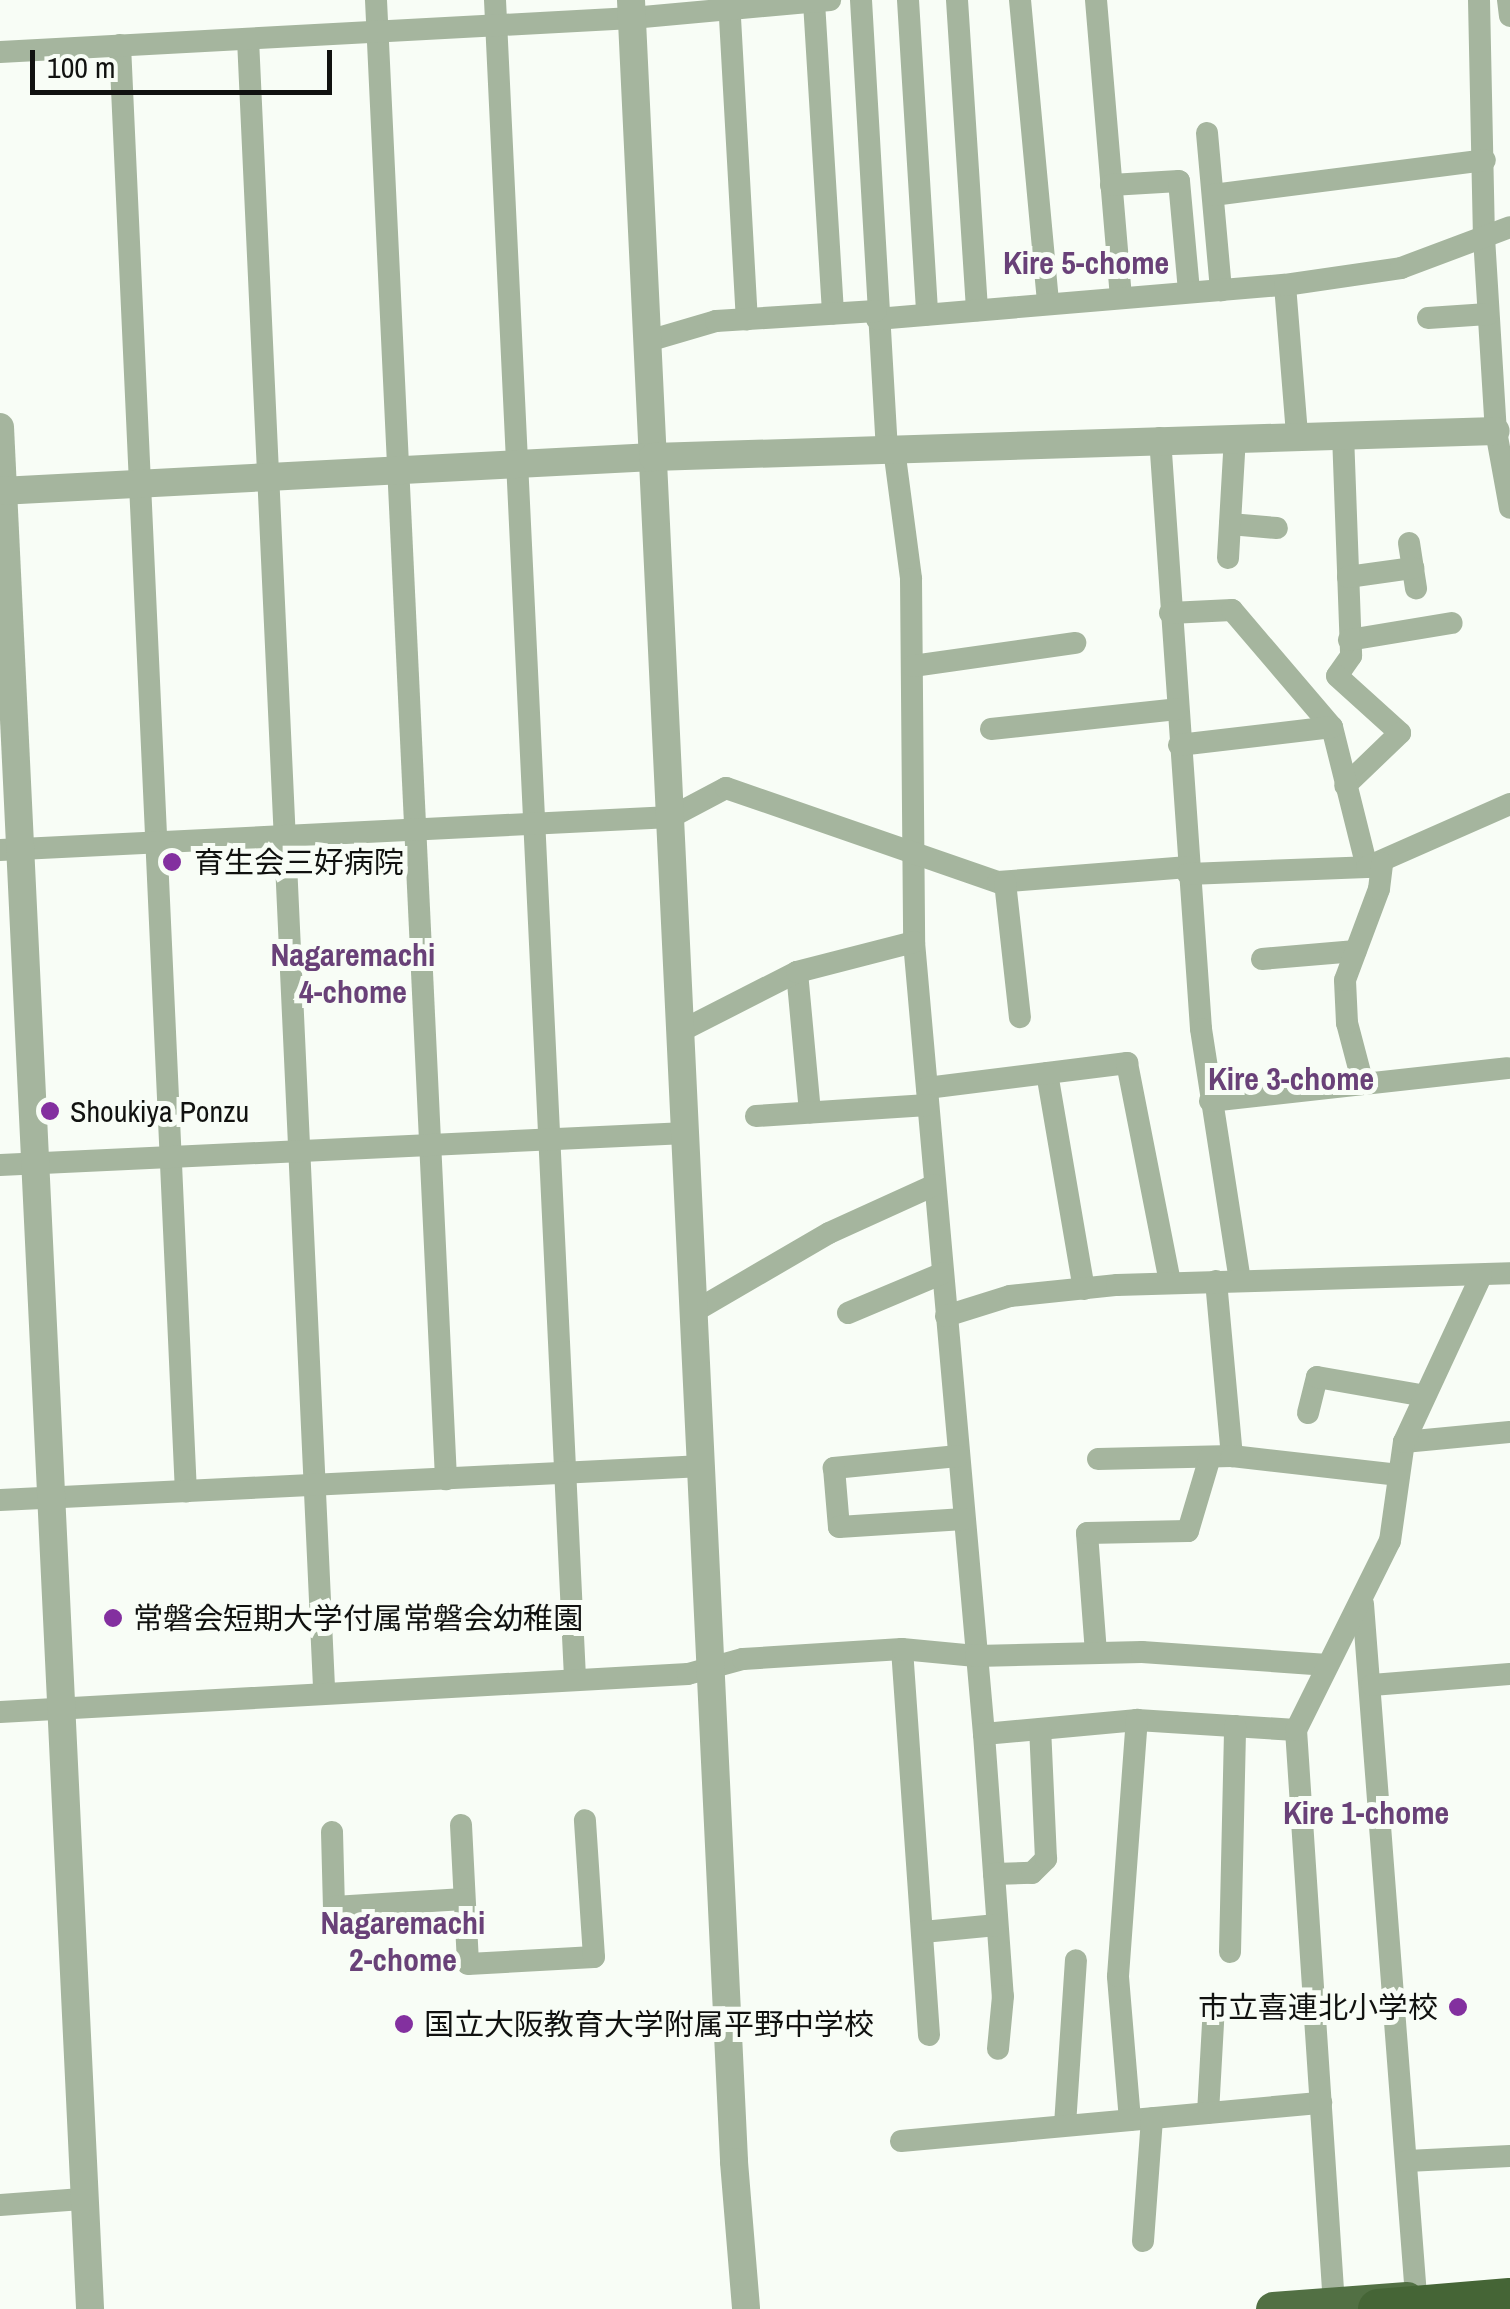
<!DOCTYPE html>
<meta charset="utf-8">
<style>
body{margin:0}
#map{position:relative;width:1510px;height:2309px;overflow:hidden;background:#f8fdf6;font-family:"Archivo Narrow","Noto Sans JP",sans-serif}
div>[style]{position:absolute}
[style*='--x']{left:calc(var(--x)*1px);top:calc(var(--y)*1px);width:calc(var(--w)*1px);rotate:calc(var(--a)*1deg)}
.minor>*{height:22px;margin:-11px;padding:0 11px;transform-origin:11px;border-radius:11px;background:#a5b59e}
.tertiary>*{height:28px;margin:-14px;padding:0 14px;transform-origin:14px;border-radius:14px;background:#a5b59e}
.trunk>*{height:35px;margin:-17.5px;padding:0 17.5px;transform-origin:17.5px;border-radius:17.5px;background:#527044}
.motorway-bridge>*{height:40px;margin:-20px;padding:0 20px;transform-origin:20px;border-radius:20px;background:#456536}
.dots>*{width:28px;height:28px;translate:-50% -50%;box-sizing:border-box;border:5px solid #f8fdf6;border-radius:50%}
span{translate:-50% -50%;white-space:nowrap;text-align:center;line-height:1.15;-webkit-text-stroke:10px #f8fdf6;paint-order:stroke}
.poi-label{font-size:30px;color:#111210}
.left{translate:0 -50%;text-align:left}
.right{translate:-100% -50%;text-align:right}
.neighbourhood-label{font-size:32px;color:#694178;font-weight:700}
.scale{position:absolute;left:30px;top:50px;width:302px;height:45px;box-sizing:border-box;border:5px solid #111210;border-top:0;padding-left:12px;font-size:30px;line-height:35px;white-space:nowrap;color:#111210;-webkit-text-stroke:8px #f8fdf6;paint-order:stroke}
</style>
<div id="map">
<div class="minor">
<i style="--x:376;--y:0;--w:1481;--a:87.29"></i>
<i style="--x:495;--y:0;--w:1681;--a:87.27"></i>
<i style="--x:729;--y:0;--w:320;--a:86.8"></i>
<i style="--x:861;--y:0;--w:451;--a:86.7"></i>
<i style="--x:908;--y:0;--w:315;--a:86.5"></i>
<i style="--x:957;--y:0;--w:311;--a:86.3"></i>
<i style="--x:1020;--y:0;--w:304;--a:84.7"></i>
<i style="--x:1096;--y:0;--w:297;--a:85.2"></i>
<i style="--x:1479;--y:0;--w:237;--a:88.8"></i>
<i style="--x:1484;--y:237;--w:194;--a:86.5"></i>
<i style="--x:1496;--y:431;--w:78;--a:79.7"></i>
<i style="--x:1508;--y:0;--w:16;--a:83"></i>
<i style="--x:814;--y:2;--w:312;--a:86.5"></i>
<i style="--x:248;--y:39;--w:1652;--a:87.36"></i>
<i style="--x:120;--y:45;--w:1448;--a:87.39"></i>
<i style="--x:0;--y:52;--w:633;--a:-3.08"></i>
<i style="--x:632;--y:18;--w:199;--a:-5.2"></i>
<i style="--x:1207;--y:133;--w:158;--a:84.9"></i>
<i style="--x:1111;--y:185;--w:68;--a:-3.4"></i>
<i style="--x:1179;--y:181;--w:109;--a:84.8"></i>
<i style="--x:1213;--y:195;--w:274;--a:-7.3"></i>
<i style="--x:1285;--y:285;--w:150;--a:85.4"></i>
<i style="--x:1428;--y:318;--w:60;--a:-3.8"></i>
<i style="--x:877;--y:319;--w:409;--a:-4.8"></i>
<i style="--x:1285;--y:285;--w:117;--a:-8.3"></i>
<i style="--x:1401;--y:268;--w:116;--a:-20.6"></i>
<i style="--x:648;--y:341;--w:71;--a:-16.4"></i>
<i style="--x:716;--y:321;--w:160;--a:-3.6"></i>
<i style="--x:1343;--y:434;--w:222;--a:87.9"></i>
<i style="--x:1351;--y:656;--w:24;--a:125"></i>
<i style="--x:1337;--y:676;--w:85;--a:42.1"></i>
<i style="--x:1400;--y:733;--w:76;--a:136.1"></i>
<i style="--x:1160;--y:438;--w:592;--a:86.03"></i>
<i style="--x:1201;--y:1029;--w:254;--a:81.2"></i>
<i style="--x:894;--y:449;--w:131;--a:82.5"></i>
<i style="--x:911;--y:579;--w:363;--a:89.5"></i>
<i style="--x:914;--y:942;--w:795;--a:84.95"></i>
<i style="--x:984;--y:1734;--w:263;--a:85.9"></i>
<i style="--x:1003;--y:1996;--w:53;--a:95.4"></i>
<i style="--x:1230;--y:524;--w:47;--a:4.9"></i>
<i style="--x:1409;--y:543;--w:46;--a:81.2"></i>
<i style="--x:1228;--y:558;--w:121;--a:-86.7"></i>
<i style="--x:1348;--y:577;--w:66;--a:-7.9"></i>
<i style="--x:1170;--y:613;--w:62;--a:-2.8"></i>
<i style="--x:1232;--y:610;--w:154;--a:49.5"></i>
<i style="--x:1332;--y:727;--w:144;--a:76"></i>
<i style="--x:1349;--y:640;--w:104;--a:-9.4"></i>
<i style="--x:913;--y:666;--w:164;--a:-8.1"></i>
<i style="--x:991;--y:729;--w:187;--a:-6.1"></i>
<i style="--x:1179;--y:745;--w:154;--a:-6.7"></i>
<i style="--x:0;--y:850;--w:672;--a:-2.82"></i>
<i style="--x:671;--y:817;--w:62;--a:-27.8"></i>
<i style="--x:726;--y:788;--w:288;--a:19.1"></i>
<i style="--x:998;--y:882;--w:191;--a:-4.5"></i>
<i style="--x:1188;--y:874;--w:179;--a:-2.2"></i>
<i style="--x:1367;--y:867;--w:156;--a:-23.8"></i>
<i style="--x:1005;--y:882;--w:136;--a:83.7"></i>
<i style="--x:1262;--y:959;--w:94;--a:-4.9"></i>
<i style="--x:797;--y:972;--w:141;--a:84.7"></i>
<i style="--x:681;--y:1031;--w:130;--a:-27"></i>
<i style="--x:797;--y:972;--w:121;--a:-14.4"></i>
<i style="--x:1047;--y:1073;--w:219;--a:80.3"></i>
<i style="--x:1362;--y:1080;--w:59;--a:-104.7"></i>
<i style="--x:1347;--y:1023;--w:43;--a:-92.7"></i>
<i style="--x:1345;--y:980;--w:97;--a:-69.5"></i>
<i style="--x:1379;--y:889;--w:26;--a:-83"></i>
<i style="--x:927;--y:1088;--w:202;--a:-7.1"></i>
<i style="--x:1127;--y:1063;--w:224;--a:78.9"></i>
<i style="--x:1210;--y:1101;--w:299;--a:-6.3"></i>
<i style="--x:756;--y:1116;--w:172;--a:-3.7"></i>
<i style="--x:0;--y:1165;--w:687;--a:-2.67"></i>
<i style="--x:1216;--y:1281;--w:176;--a:84.8"></i>
<i style="--x:695;--y:1311;--w:155;--a:-30.2"></i>
<i style="--x:829;--y:1233;--w:116;--a:-24.4"></i>
<i style="--x:848;--y:1313;--w:103;--a:-22.8"></i>
<i style="--x:946;--y:1316;--w:67;--a:-17.4"></i>
<i style="--x:1010;--y:1296;--w:108;--a:-5.9"></i>
<i style="--x:1117;--y:1285;--w:393;--a:-1.7"></i>
<i style="--x:1308;--y:1413;--w:37;--a:-76"></i>
<i style="--x:1317;--y:1377;--w:105;--a:9.9"></i>
<i style="--x:1404;--y:1442;--w:106;--a:-5.4"></i>
<i style="--x:958;--y:1456;--w:125;--a:174.5"></i>
<i style="--x:834;--y:1468;--w:59;--a:85.2"></i>
<i style="--x:839;--y:1527;--w:125;--a:-3.7"></i>
<i style="--x:1098;--y:1459;--w:134;--a:-1.3"></i>
<i style="--x:1232;--y:1456;--w:168;--a:6.5"></i>
<i style="--x:0;--y:1500;--w:704;--a:-2.77"></i>
<i style="--x:1363;--y:1604;--w:707;--a:85.62"></i>
<i style="--x:902;--y:1649;--w:387;--a:86"></i>
<i style="--x:1096;--y:1653;--w:120;--a:-94.3"></i>
<i style="--x:1087;--y:1533;--w:101;--a:-1.1"></i>
<i style="--x:1188;--y:1531;--w:77;--a:-73.4"></i>
<i style="--x:1372;--y:1685;--w:138;--a:-4.6"></i>
<i style="--x:0;--y:1712;--w:689;--a:-3.16"></i>
<i style="--x:688;--y:1674;--w:57;--a:-15.3"></i>
<i style="--x:743;--y:1659;--w:159;--a:-3.6"></i>
<i style="--x:902;--y:1649;--w:74;--a:5.4"></i>
<i style="--x:976;--y:1656;--w:166;--a:-1.4"></i>
<i style="--x:1142;--y:1652;--w:186;--a:4"></i>
<i style="--x:984;--y:1734;--w:154;--a:-5.2"></i>
<i style="--x:1137;--y:1720;--w:159;--a:3.6"></i>
<i style="--x:461;--y:1825;--w:139;--a:87.1"></i>
<i style="--x:468;--y:1964;--w:126;--a:-3.2"></i>
<i style="--x:594;--y:1957;--w:137;--a:-93.8"></i>
<i style="--x:332;--y:1832;--w:75;--a:88.5"></i>
<i style="--x:334;--y:1907;--w:130;--a:-3.5"></i>
<i style="--x:994;--y:1874;--w:38;--a:-2"></i>
<i style="--x:1032;--y:1873;--w:20;--a:-45"></i>
<i style="--x:1046;--y:1859;--w:130;--a:-92.6"></i>
<i style="--x:923;--y:1932;--w:74;--a:-5.4"></i>
<i style="--x:1230;--y:1952;--w:226;--a:-88.7"></i>
<i style="--x:1208;--y:2113;--w:106;--a:-86.8"></i>
<i style="--x:1130;--y:2120;--w:144;--a:-94.8"></i>
<i style="--x:1118;--y:1976;--w:257;--a:-85.8"></i>
<i style="--x:1065;--y:2125;--w:165;--a:-86.2"></i>
<i style="--x:901;--y:2141;--w:422;--a:-5.2"></i>
<i style="--x:1407;--y:2161;--w:103;--a:-2.8"></i>
<i style="--x:0;--y:2205;--w:82;--a:-4.2"></i>
<i style="--x:1143;--y:2241;--w:123;--a:-85.8"></i>
<i style="--x:1334;--y:2305;--w:576;--a:-93.78"></i>
<i style="--x:1296;--y:1730;--w:211;--a:-63.6"></i>
<i style="--x:1390;--y:1541;--w:100;--a:-82"></i>
<i style="--x:1404;--y:1442;--w:183;--a:-65.1"></i>
</div>
<div class="tertiary">
<i style="--x:631;--y:0;--w:2164;--a:87.27"></i>
<i style="--x:734;--y:2162;--w:147;--a:85.3"></i>
<i style="--x:0;--y:427;--w:1884;--a:87.26"></i>
<i style="--x:0;--y:491;--w:654;--a:-2.98"></i>
<i style="--x:653;--y:457;--w:843;--a:-1.77"></i>
</div>
<div class="trunk">
<i style="--x:1273;--y:2309;--w:134;--a:-4.3"></i>
</div>
<div class="motorway-bridge">
<i style="--x:1378;--y:2309;--w:132;--a:-4.8"></i>
</div>
<div class="dots">
<i style="left:172px;top:862px;background:#83309f"></i>
<i style="left:50px;top:1111px;background:#83309f"></i>
<i style="left:113px;top:1618px;background:#83309f"></i>
<i style="left:1458px;top:2007px;background:#83309f"></i>
<i style="left:404px;top:2024px;background:#83309f"></i>
</div>
<div class="poi-label">
<span class="left" style="left:194px;top:862px">育生会三好病院</span>
<span class="left" style="left:70px;top:1111px">Shoukiya Ponzu</span>
<span class="left" style="left:133px;top:1618px">常磐会短期大学付属常磐会幼稚園</span>
<span class="right" style="left:1438px;top:2007px">市立喜連北小学校</span>
<span class="left" style="left:424px;top:2024px">国立大阪教育大学附属平野中学校</span>
</div>
<div class="neighbourhood-label">
<span style="left:1086px;top:263px">Kire 5-chome</span>
<span style="left:353px;top:974px">Nagaremachi<br>4-chome</span>
<span style="left:1291px;top:1079px">Kire 3-chome</span>
<span style="left:1366px;top:1813px">Kire 1-chome</span>
<span style="left:403px;top:1942px">Nagaremachi<br>2-chome</span>
</div>
<div class="scale">100 m</div>
</div>
